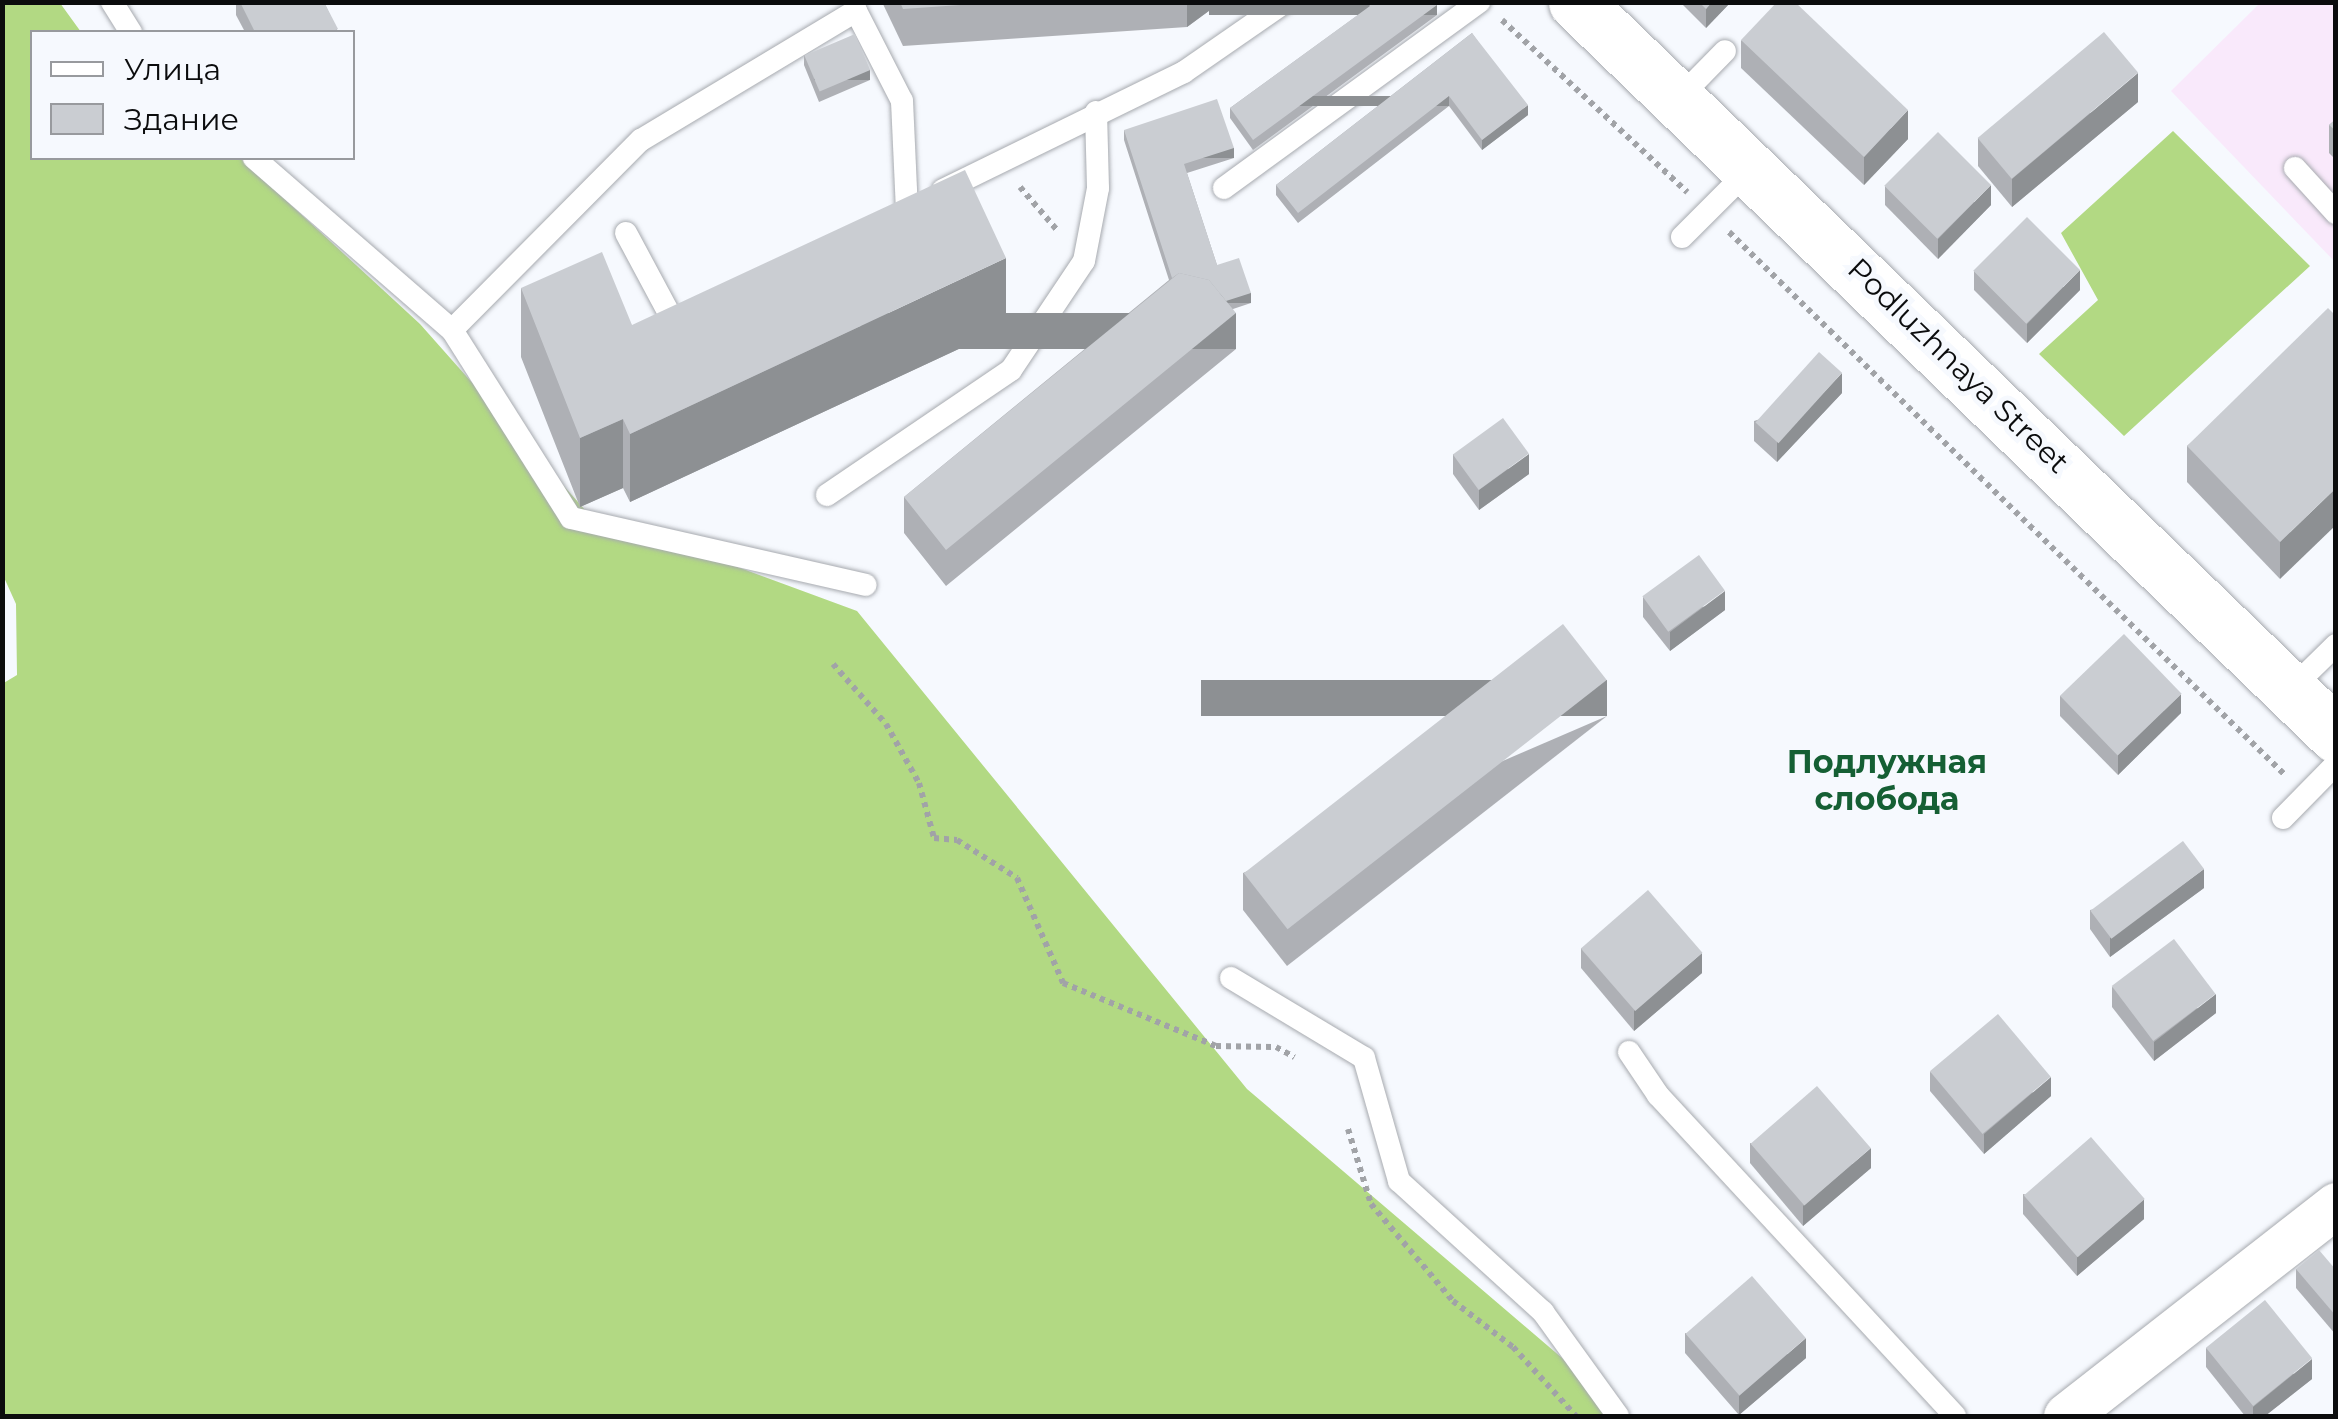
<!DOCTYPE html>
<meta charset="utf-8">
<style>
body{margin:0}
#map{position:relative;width:2338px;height:1419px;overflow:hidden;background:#f6f9fe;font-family:Montserrat,sans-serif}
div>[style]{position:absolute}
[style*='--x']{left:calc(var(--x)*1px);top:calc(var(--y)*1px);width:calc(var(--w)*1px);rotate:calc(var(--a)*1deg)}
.education>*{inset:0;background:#f9e9fb}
.forest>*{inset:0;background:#b2d983}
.path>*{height:6px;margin-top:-3px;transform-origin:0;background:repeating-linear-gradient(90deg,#a1a3a7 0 5px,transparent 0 10px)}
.roads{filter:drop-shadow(0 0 2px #a7aaaf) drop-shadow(0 0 2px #a7aaaf)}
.lane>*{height:22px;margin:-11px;padding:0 11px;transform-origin:11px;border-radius:11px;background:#fff}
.street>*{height:45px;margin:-22.5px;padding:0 22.5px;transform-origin:22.5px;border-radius:22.5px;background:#fff}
.secondary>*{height:55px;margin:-27.5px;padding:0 27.5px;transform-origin:27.5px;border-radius:27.5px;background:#fff}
.wall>*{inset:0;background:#aeb0b5}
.shaded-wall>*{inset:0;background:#8d9093;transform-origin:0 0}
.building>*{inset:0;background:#cacdd2;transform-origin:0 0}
span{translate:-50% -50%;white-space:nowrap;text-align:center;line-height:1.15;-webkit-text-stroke:10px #f6f9fe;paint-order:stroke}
.street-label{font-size:30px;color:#0b0c0d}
.neighbourhood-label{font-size:32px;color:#155f34;font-weight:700}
.frame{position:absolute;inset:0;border:5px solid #0b0c0d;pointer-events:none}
.legend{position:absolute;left:30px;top:30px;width:325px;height:130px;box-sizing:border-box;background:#f6f9fe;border:2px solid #989a9e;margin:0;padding:12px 18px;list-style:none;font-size:30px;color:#0b0c0d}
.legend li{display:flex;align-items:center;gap:20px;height:50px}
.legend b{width:50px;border:2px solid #989a9e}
</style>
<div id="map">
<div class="education">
<i style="clip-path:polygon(2260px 3px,2335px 3px,2335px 262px,2171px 91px)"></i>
</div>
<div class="forest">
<i style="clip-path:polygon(3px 2px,60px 3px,81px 32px,32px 32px,32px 158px,240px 158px,420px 324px,586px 511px,857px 611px,1247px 1089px,1630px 1416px,3px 1416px,2px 684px,17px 675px,16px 604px,2px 573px)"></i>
<i style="clip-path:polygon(2173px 131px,2310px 266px,2124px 436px,2039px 354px,2098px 300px,2061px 233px)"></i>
</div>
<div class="path">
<i style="--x:1502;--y:20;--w:253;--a:42.9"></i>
<i style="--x:1020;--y:187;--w:57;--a:49.3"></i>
<i style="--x:1729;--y:232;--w:777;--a:44.32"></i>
<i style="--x:833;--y:664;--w:80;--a:48.5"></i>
<i style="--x:886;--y:724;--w:68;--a:60.8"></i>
<i style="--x:919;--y:783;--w:57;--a:74.7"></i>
<i style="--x:934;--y:838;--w:23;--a:5"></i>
<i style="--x:957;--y:840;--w:71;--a:32.3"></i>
<i style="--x:1017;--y:878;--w:115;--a:66.3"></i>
<i style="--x:1063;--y:983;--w:165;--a:22.4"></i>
<i style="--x:1216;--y:1046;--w:60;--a:1"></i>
<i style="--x:1276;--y:1047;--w:21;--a:29"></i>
<i style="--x:1348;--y:1129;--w:78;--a:73"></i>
<i style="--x:1371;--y:1204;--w:127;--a:49.8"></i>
<i style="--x:1453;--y:1301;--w:76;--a:37.5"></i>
<i style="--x:1513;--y:1347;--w:93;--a:47.6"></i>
</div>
<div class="roads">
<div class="lane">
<i style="--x:112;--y:2;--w:36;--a:58"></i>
<i style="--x:1678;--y:99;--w:67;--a:-45.6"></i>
<i style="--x:254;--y:158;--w:262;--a:41"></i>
<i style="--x:452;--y:330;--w:222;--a:57.7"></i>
<i style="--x:571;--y:518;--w:302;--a:12.8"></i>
<i style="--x:2295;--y:168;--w:61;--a:47.7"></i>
<i style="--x:1224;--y:188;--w:316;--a:-36.1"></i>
<i style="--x:943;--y:190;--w:268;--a:-26.1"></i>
<i style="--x:1184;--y:72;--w:123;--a:-34.7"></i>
<i style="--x:626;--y:233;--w:108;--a:61.8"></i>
<i style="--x:677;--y:328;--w:8;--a:-23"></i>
<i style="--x:1682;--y:237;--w:96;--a:-45"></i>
<i style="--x:452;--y:330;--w:268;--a:-45.2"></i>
<i style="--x:641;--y:140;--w:251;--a:-31"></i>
<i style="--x:856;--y:11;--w:101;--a:62.9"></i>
<i style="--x:902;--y:101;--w:111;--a:87.4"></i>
<i style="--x:827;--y:495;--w:222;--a:-34.2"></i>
<i style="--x:1011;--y:370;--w:131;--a:-56.2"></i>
<i style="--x:1084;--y:261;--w:74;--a:-79.1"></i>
<i style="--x:1098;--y:188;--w:76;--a:-91.5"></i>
<i style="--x:2291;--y:689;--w:63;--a:-44.4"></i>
<i style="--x:2283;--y:818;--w:76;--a:-45.5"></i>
<i style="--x:1231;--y:978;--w:155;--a:31"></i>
<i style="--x:1364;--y:1058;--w:128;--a:74.1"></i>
<i style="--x:1399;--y:1181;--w:195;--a:42.3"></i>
<i style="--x:1543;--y:1312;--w:128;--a:54.2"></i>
<i style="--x:1629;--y:1052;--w:52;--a:56"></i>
<i style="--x:1658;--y:1095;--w:437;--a:47.2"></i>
</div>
<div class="street">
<i style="--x:2066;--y:1416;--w:343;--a:-38"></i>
</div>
<div class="secondary">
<i style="--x:1576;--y:2;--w:1056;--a:43.96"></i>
</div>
</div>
<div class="wall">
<i style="clip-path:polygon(236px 2px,324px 2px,338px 32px,245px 32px,236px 15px)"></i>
<i style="clip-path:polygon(882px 2px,1221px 2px,1187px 27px,903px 46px)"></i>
<i style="clip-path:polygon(1360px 2px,1435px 2px,1437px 15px,1253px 150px,1230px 118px,1230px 108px,1365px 10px)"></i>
<i style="clip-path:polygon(1680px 2px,1731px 2px,1706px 28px)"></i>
<i style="clip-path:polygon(1472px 33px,1528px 115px,1482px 150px,1449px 106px,1298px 223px,1276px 195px,1276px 185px)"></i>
<i style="clip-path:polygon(1741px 40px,1908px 139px,1864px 185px,1741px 68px)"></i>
<i style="clip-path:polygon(804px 55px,870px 80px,819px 102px,804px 65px)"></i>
<i style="clip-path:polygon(2138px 102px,2012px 207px,1978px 166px,1978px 138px)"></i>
<i style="clip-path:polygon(2336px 119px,2336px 160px,2329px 153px,2329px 125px)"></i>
<i style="clip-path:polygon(1124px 130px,1234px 158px,1187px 173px,1217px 265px,1251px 303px,1233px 309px,1236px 349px,946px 586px,904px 533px,904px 497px,1169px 280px,1124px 140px)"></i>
<i style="clip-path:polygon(1885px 186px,1991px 205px,1938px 259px,1885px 205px)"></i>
<i style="clip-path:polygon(1974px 271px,2080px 290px,2027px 343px,1974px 290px)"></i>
<i style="clip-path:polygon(521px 288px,632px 325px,1006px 327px,630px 502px,623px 488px,580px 507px,521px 357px)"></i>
<i style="clip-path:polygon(2336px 316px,2280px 579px,2187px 482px,2187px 446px)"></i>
<i style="clip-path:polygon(1842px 393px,1777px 462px,1754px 441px,1754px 421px)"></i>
<i style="clip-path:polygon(1453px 454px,1529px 474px,1479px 510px,1453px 474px)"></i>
<i style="clip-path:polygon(1643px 597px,1725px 610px,1670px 651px,1643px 617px)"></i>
<i style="clip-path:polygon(2060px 696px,2181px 713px,2118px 775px,2060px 716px)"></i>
<i style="clip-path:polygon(1607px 716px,1287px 966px,1243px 910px,1243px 873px)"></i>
<i style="clip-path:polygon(2204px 888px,2110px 957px,2090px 929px,2090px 910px)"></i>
<i style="clip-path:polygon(1581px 948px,1702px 973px,1634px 1031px,1581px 968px)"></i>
<i style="clip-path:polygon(2112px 987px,2216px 1013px,2154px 1061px,2112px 1007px)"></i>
<i style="clip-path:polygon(1930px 1072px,2051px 1096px,1984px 1154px,1930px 1091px)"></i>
<i style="clip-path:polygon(1750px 1143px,1871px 1168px,1803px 1226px,1750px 1163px)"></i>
<i style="clip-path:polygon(2023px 1194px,2144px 1219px,2077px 1276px,2023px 1214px)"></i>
<i style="clip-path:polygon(2296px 1269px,2336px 1270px,2336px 1335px,2296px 1288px)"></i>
<i style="clip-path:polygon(1685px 1333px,1806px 1358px,1739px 1415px,1685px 1353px)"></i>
<i style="clip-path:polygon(2206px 1348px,2312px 1379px,2265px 1416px,2245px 1416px,2206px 1367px)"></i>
</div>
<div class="shaded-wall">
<i style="clip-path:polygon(1187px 2px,1221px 2px,1187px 27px)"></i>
<i style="clip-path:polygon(1712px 2px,1731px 2px,1706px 28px,1706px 9px)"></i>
<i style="left:1437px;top:5px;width:10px;height:228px;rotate:90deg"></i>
<i style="left:870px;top:70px;width:10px;height:56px;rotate:90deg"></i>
<i style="clip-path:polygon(2138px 73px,2138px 102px,2012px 207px,2012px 179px)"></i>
<i style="left:1449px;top:96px;width:10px;height:191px;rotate:90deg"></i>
<i style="clip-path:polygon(1528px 105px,1528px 115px,1482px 150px,1482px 140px)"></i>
<i style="clip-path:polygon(1908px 110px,1908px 139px,1864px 185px,1864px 157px)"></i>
<i style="left:1234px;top:148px;width:10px;height:52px;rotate:90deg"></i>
<i style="clip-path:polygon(1991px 185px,1991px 205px,1938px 259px,1938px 239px)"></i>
<i style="clip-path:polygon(1006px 258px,1006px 327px,630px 502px,630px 434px)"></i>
<i style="clip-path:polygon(2080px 270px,2080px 290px,2027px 343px,2027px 324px)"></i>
<i style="left:1251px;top:293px;width:10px;height:44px;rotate:90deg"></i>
<i style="left:1236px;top:313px;width:36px;height:375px;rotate:90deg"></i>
<i style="clip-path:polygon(1842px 373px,1842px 393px,1777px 462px,1777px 442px)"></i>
<i style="clip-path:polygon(623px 419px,623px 488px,580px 507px,580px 438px)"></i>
<i style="clip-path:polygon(1529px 454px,1529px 474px,1479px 510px,1479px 490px)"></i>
<i style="clip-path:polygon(2336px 488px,2336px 525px,2280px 579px,2280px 542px)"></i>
<i style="clip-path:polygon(1725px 591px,1725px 610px,1670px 651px,1670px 632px)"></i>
<i style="left:1607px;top:680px;width:36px;height:406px;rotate:90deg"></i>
<i style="clip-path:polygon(2181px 694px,2181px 713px,2118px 775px,2118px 755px)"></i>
<i style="clip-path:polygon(2204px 869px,2204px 888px,2110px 957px,2110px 938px)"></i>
<i style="clip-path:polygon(1702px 953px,1702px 973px,1634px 1031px,1634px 1011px)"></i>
<i style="clip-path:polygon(2216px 994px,2216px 1013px,2154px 1061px,2154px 1042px)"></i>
<i style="clip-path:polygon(2051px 1077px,2051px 1096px,1984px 1154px,1984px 1134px)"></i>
<i style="clip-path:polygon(1871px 1148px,1871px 1168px,1803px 1226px,1803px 1206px)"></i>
<i style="clip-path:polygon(2144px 1199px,2144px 1219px,2077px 1276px,2077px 1257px)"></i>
<i style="clip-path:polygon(1806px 1338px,1806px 1358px,1739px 1415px,1739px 1396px)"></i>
<i style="clip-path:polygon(2312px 1359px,2312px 1379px,2265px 1416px,2253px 1416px,2253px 1407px)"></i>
</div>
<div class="building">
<i style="clip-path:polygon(240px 2px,324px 2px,338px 29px,331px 32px,255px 32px)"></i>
<i style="clip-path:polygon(900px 2px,1003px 2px,903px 9px)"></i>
<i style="clip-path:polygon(1367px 2px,1435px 2px,1437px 5px,1253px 140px,1230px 108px,1370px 6px)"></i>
<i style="clip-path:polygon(1699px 2px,1712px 2px,1706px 9px)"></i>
<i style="clip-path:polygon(1777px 2px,1795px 2px,1908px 110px,1864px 157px,1741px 40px)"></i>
<i style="left:2104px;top:32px;width:53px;height:165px;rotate:50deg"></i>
<i style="clip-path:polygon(1472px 33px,1528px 105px,1482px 140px,1449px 96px,1298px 213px,1276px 185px)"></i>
<i style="left:855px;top:34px;width:39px;height:55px;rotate:67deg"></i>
<i style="clip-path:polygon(1217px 99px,1234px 148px,1184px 164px,1217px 265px,1239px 258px,1251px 293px,1226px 301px,1209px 280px,1179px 273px,1172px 278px,1124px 130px)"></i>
<i style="clip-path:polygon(2336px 119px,2336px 131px,2329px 125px)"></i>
<i style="left:1938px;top:132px;width:75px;height:76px;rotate:45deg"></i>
<i style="clip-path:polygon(965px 170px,1006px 258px,630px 434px,623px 419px,580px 438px,521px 288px,602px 252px,632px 325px)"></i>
<i style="left:2027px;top:217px;width:75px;height:76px;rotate:45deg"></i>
<i style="clip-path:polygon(1179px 273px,1209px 280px,1236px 313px,946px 550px,904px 497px)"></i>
<i style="clip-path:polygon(2328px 308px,2336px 316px,2336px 488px,2280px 542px,2187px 446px)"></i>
<i style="left:1819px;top:352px;width:31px;height:95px;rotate:42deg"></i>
<i style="left:1503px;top:418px;width:44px;height:62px;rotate:54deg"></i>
<i style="left:1699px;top:555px;width:44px;height:70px;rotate:54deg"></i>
<i style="left:1563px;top:624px;width:71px;height:405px;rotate:52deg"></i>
<i style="left:2124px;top:634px;width:83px;height:89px;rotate:46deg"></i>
<i style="left:2183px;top:841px;width:35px;height:116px;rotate:53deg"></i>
<i style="left:1648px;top:890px;width:83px;height:89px;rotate:49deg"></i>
<i style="left:2174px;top:939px;width:69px;height:78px;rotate:53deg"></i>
<i style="left:1998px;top:1014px;width:82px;height:89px;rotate:50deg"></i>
<i style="left:1817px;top:1086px;width:82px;height:88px;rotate:49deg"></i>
<i style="left:2091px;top:1137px;width:82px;height:89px;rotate:49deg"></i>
<i style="clip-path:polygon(2319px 1250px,2336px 1270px,2336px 1316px,2296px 1269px)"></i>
<i style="left:1752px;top:1276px;width:82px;height:88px;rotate:49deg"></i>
<i style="left:2265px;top:1300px;width:75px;height:76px;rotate:51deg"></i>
</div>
<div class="street-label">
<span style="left:1958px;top:366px;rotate:44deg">Podluzhnaya Street</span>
</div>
<div class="neighbourhood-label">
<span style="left:1887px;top:781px">Подлужная<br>слобода</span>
</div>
<div class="frame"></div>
<ul class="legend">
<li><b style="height:12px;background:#fff"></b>Улица</li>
<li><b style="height:28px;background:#cacdd2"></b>Здание</li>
</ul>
</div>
